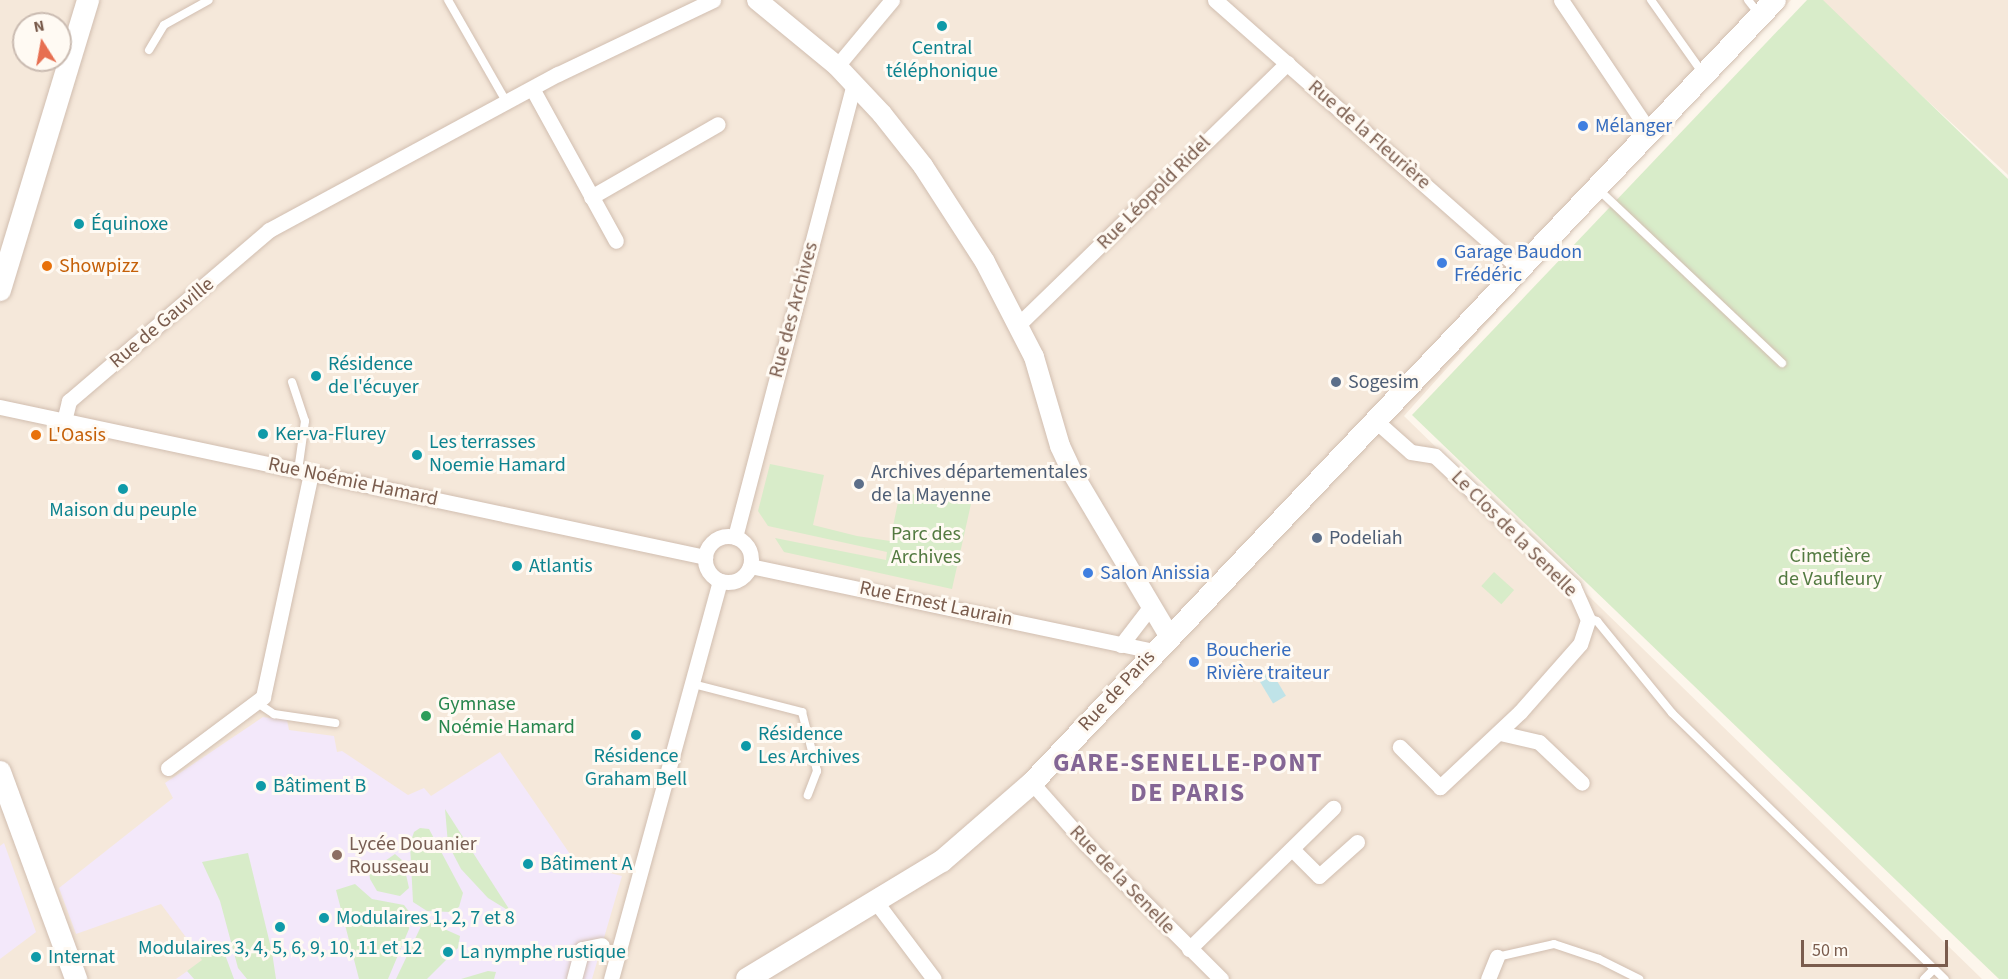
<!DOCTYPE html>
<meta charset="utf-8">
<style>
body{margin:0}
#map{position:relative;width:2008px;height:979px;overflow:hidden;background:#fdf6ec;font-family:"Source Sans 3",sans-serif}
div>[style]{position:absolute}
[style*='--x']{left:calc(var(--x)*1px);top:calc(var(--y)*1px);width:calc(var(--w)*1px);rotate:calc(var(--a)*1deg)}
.residential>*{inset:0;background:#f5e8da}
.education>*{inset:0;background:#f3e8fa}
.green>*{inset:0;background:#d8ecc9;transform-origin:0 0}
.water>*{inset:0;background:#bfe3e8;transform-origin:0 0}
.roads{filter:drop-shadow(0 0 2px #d1beb0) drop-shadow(0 0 2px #d1beb0)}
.service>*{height:8px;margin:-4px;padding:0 4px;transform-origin:4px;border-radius:4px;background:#fff}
.minor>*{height:15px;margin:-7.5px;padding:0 7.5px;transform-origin:7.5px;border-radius:7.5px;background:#fff}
.minor>.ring{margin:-7.5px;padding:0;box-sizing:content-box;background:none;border:15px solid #fff;border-radius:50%}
.tertiary>*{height:20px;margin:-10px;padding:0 10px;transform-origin:10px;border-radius:10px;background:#fff}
.secondary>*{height:22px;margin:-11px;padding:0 11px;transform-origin:11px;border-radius:11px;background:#fff}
.dots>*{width:16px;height:16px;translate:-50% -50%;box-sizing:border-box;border:3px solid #fffaf3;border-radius:50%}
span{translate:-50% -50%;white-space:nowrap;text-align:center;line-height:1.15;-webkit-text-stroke:6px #fffaf3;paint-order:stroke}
.culture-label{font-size:20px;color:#0d838f}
.left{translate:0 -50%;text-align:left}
.shop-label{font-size:20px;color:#366cbe}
.street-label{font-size:20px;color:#7a5c4d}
.food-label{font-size:20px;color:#c56008}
.service-label{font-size:20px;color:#4e5e75}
.park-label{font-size:20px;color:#537a41}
.leisure-label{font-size:20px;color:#27864d}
.education-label{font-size:20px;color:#785e54}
.district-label{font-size:26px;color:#846695;font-weight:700;letter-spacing:1.5px}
.north{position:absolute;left:12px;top:12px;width:60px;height:60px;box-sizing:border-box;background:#fffaf3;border:2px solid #cabbb1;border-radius:50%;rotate:349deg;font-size:16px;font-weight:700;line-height:24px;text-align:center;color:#7a5c4d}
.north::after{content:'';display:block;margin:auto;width:21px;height:27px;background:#e76f51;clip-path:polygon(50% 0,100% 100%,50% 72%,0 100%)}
.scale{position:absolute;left:1801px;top:940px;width:147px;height:27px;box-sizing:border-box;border:3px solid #7a5c4d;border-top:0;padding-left:8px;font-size:18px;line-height:21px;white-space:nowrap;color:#7a5c4d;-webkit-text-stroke:4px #fffaf3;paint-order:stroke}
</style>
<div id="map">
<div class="residential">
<i style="clip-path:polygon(evenodd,0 0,1791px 0,1659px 131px,1404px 416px,1982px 979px,0 979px,0 0,24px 24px,60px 24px,60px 60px,24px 60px,24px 24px)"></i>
<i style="clip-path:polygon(1818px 0,2008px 0,2008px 175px)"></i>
</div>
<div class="education">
<i style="clip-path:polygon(263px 717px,287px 720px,289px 730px,334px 736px,337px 752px,342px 751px,408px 795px,424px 788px,431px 796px,500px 752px,583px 873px,593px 869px,622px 876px,592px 979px,176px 979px,203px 960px,161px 904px,76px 934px,59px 888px,173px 798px,165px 783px)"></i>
<i style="clip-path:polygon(4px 843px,36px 932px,0 959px,0 846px)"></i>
</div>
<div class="green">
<i style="clip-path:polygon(1807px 0,1823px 0,2008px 179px,2008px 979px,1999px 979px,1412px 415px)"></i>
<i style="clip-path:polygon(770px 464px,824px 475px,813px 525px,857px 536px,890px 541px,900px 492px,971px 504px,952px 589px,784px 552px,775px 538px,886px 560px,887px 552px,768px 526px,758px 511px)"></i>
<i style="left:1494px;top:572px;width:27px;height:19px;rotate:42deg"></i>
<i style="clip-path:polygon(445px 809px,511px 912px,488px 898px,461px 869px,448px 844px)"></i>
<i style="clip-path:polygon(420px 828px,429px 829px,463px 893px,459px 907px,450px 912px,427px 911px,413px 902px,410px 844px,414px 832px)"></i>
<i style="clip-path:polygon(248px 853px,272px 952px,276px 979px,247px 979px,238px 968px,220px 901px,202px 862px)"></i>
<i style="clip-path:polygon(395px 854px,403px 861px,409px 888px,400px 896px,377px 891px,370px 879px,369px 872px)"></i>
<i style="clip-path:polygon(355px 884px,372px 899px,404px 905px,410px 913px,409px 929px,388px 979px,359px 979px,336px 890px)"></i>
<i style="clip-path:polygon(424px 920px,460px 936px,458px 948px,427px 979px,396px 979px)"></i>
<i style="clip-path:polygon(220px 941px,234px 979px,194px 979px,187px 971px,202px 960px,198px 954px)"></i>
<i style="clip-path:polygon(488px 971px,496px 972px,494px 979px,461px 979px)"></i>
</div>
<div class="water">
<i style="left:1271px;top:671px;width:29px;height:15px;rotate:59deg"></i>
</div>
<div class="roads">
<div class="service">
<i style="--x:448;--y:0;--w:119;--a:60.2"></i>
<i style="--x:1651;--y:0;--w:88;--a:54.7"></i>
<i style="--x:1748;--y:0;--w:16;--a:52"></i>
<i style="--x:149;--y:50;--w:29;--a:-59"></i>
<i style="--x:164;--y:25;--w:51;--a:-29.1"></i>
<i style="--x:1599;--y:190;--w:252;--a:43.4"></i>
<i style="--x:292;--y:382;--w:41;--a:71.6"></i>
<i style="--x:305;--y:421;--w:50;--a:98"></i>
<i style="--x:1587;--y:617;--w:11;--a:22"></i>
<i style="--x:1597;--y:621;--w:119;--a:50.8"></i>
<i style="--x:1672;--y:713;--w:381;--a:44.3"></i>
<i style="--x:693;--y:684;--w:113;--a:14.4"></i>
<i style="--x:802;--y:712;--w:61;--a:75.7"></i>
<i style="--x:817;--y:771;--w:26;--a:111"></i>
<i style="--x:256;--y:702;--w:22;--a:34"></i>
<i style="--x:274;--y:714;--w:62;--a:8.4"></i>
<i style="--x:1497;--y:957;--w:58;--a:-12.8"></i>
<i style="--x:1554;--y:944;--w:47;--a:18.4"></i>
<i style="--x:1599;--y:959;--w:45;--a:26.6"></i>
<i style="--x:1924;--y:979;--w:14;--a:-45"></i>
</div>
<div class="minor">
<i style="--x:1215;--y:0;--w:409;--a:41.4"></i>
<i style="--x:1561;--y:0;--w:161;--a:56.1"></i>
<i style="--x:837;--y:66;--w:86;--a:-50.2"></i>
<i style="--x:533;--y:90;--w:172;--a:61.2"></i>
<i style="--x:591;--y:197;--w:146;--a:-29.9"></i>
<i style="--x:1020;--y:323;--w:373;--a:-44.2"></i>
<i style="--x:0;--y:407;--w:721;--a:12.01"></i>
<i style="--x:64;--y:421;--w:21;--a:-76"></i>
<i style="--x:69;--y:401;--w:263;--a:-40.5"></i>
<i style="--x:269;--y:230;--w:328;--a:-28.4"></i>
<i style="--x:558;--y:74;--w:172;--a:-25.5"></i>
<i style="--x:1377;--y:422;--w:45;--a:41.4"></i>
<i style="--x:1411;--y:452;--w:24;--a:9"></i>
<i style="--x:1435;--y:456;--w:190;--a:43.3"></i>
<i style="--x:1573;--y:586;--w:37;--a:66"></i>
<i style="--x:1588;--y:620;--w:25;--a:108"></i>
<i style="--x:1580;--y:644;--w:91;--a:131.4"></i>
<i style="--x:1520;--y:712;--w:110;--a:136.8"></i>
<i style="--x:1440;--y:787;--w:57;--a:-135"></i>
<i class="ring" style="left:705px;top:536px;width:31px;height:31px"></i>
<i style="--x:735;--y:537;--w:469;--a:-75.3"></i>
<i style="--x:750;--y:566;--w:414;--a:11.9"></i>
<i style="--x:1121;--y:645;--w:49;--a:-52.4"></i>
<i style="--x:1500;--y:733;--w:40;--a:13"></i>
<i style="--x:1539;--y:742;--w:59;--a:43.6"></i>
<i style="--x:168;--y:768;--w:119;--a:-36.8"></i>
<i style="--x:263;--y:697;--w:229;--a:-77.9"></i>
<i style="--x:1032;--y:783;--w:81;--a:48.5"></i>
<i style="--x:1086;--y:844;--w:191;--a:45"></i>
<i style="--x:1292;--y:849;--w:38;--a:45"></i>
<i style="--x:1319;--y:876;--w:51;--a:-41.8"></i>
<i style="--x:876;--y:902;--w:96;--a:53"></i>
<i style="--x:1189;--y:949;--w:202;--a:-44.4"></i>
<i style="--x:574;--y:979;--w:31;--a:-75"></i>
<i style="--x:582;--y:949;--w:20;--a:-11"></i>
<i style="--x:611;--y:979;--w:413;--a:-74.7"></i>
<i style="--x:1488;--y:979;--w:24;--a:-68"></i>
</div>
<div class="tertiary">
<i style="--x:757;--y:0;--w:104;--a:39.5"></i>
<i style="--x:837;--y:66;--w:66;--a:46.8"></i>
<i style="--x:882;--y:114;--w:66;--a:51.7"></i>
<i style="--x:923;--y:166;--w:114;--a:57.1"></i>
<i style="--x:985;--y:262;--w:107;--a:62.7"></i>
<i style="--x:1034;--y:357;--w:93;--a:73.7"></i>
<i style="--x:1060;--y:446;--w:31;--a:65"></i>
<i style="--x:1073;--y:474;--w:188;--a:59.3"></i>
</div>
<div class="secondary">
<i style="--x:0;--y:290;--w:303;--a:-73.1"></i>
<i style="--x:0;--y:772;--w:221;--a:69.8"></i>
<i style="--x:747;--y:979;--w:228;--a:-31.2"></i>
<i style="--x:942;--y:861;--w:119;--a:-40.9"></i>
<i style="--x:1032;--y:783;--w:1079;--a:-46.5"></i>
</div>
</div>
<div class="dots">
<i style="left:942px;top:26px;background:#0f9aa8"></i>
<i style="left:1583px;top:126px;background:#3f7fe0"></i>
<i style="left:79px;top:224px;background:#0f9aa8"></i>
<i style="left:1442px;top:263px;background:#3f7fe0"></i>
<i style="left:47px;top:266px;background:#e8710a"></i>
<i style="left:316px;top:376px;background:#0f9aa8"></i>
<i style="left:1336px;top:382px;background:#5c6f8a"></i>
<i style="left:263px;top:434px;background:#0f9aa8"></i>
<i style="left:36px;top:435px;background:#e8710a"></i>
<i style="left:417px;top:455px;background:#0f9aa8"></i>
<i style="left:859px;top:484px;background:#5c6f8a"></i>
<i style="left:123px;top:489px;background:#0f9aa8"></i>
<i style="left:1317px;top:538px;background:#5c6f8a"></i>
<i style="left:517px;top:566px;background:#0f9aa8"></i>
<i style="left:1088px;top:573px;background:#3f7fe0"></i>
<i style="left:1194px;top:662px;background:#3f7fe0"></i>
<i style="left:426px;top:716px;background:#2e9e5b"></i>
<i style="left:636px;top:735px;background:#0f9aa8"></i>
<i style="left:746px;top:746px;background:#0f9aa8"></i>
<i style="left:261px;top:786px;background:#0f9aa8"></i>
<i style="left:337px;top:855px;background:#8d6e63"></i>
<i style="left:528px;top:864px;background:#0f9aa8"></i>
<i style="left:324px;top:918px;background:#0f9aa8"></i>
<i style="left:280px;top:927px;background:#0f9aa8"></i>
<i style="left:448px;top:952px;background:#0f9aa8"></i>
<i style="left:36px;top:957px;background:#0f9aa8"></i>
</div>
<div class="culture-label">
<span style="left:942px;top:60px">Central<br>téléphonique</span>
<span class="left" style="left:91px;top:224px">Équinoxe</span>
<span class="left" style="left:328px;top:376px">Résidence<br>de l'écuyer</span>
<span class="left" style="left:275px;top:434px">Ker-va-Flurey</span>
<span class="left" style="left:429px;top:454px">Les terrasses<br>Noemie Hamard</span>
<span style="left:123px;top:510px">Maison du peuple</span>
<span class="left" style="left:529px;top:566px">Atlantis</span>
<span class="left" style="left:758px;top:746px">Résidence<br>Les Archives</span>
<span style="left:636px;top:768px">Résidence<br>Graham Bell</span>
<span class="left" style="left:273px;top:786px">Bâtiment B</span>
<span class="left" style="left:540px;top:864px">Bâtiment A</span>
<span class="left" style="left:336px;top:918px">Modulaires 1, 2, 7 et 8</span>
<span style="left:280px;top:948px">Modulaires 3, 4, 5, 6, 9, 10, 11 et 12</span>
<span class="left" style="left:460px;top:952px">La nymphe rustique</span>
<span class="left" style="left:48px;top:957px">Internat</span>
</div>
<div class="shop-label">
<span class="left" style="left:1595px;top:126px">Mélanger</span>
<span class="left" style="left:1454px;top:264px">Garage Baudon<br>Frédéric</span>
<span class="left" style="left:1100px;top:573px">Salon Anissia</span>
<span class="left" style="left:1206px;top:662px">Boucherie<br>Rivière traiteur</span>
</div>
<div class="street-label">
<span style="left:1369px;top:135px;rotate:41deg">Rue de la Fleurière</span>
<span style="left:1154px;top:193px;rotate:-45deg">Rue Léopold Ridel</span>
<span style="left:794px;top:310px;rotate:-75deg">Rue des Archives</span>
<span style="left:162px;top:323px;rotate:-40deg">Rue de Gauville</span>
<span style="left:353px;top:482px;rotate:12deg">Rue Noémie Hamard</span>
<span style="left:1514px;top:534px;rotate:45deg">Le Clos de la Senelle</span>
<span style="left:936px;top:604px;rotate:12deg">Rue Ernest Laurain</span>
<span style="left:1117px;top:691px;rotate:-47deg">Rue de Paris</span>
<span style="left:1122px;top:880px;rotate:46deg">Rue de la Senelle</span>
</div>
<div class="food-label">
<span class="left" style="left:59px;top:266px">Showpizz</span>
<span class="left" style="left:48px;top:435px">L'Oasis</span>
</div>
<div class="service-label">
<span class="left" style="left:1348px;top:382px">Sogesim</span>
<span class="left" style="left:871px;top:484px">Archives départementales<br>de la Mayenne</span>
<span class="left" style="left:1329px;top:538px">Podeliah</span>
</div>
<div class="park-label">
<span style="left:926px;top:546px">Parc des<br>Archives</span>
<span style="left:1830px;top:568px">Cimetière<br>de Vaufleury</span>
</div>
<div class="leisure-label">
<span class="left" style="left:438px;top:716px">Gymnase<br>Noémie Hamard</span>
</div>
<div class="education-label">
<span class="left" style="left:349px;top:856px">Lycée Douanier<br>Rousseau</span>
</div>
<div class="district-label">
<span style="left:1188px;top:778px">GARE-SENELLE-PONT<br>DE PARIS</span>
</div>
<div class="north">N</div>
<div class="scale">50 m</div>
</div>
